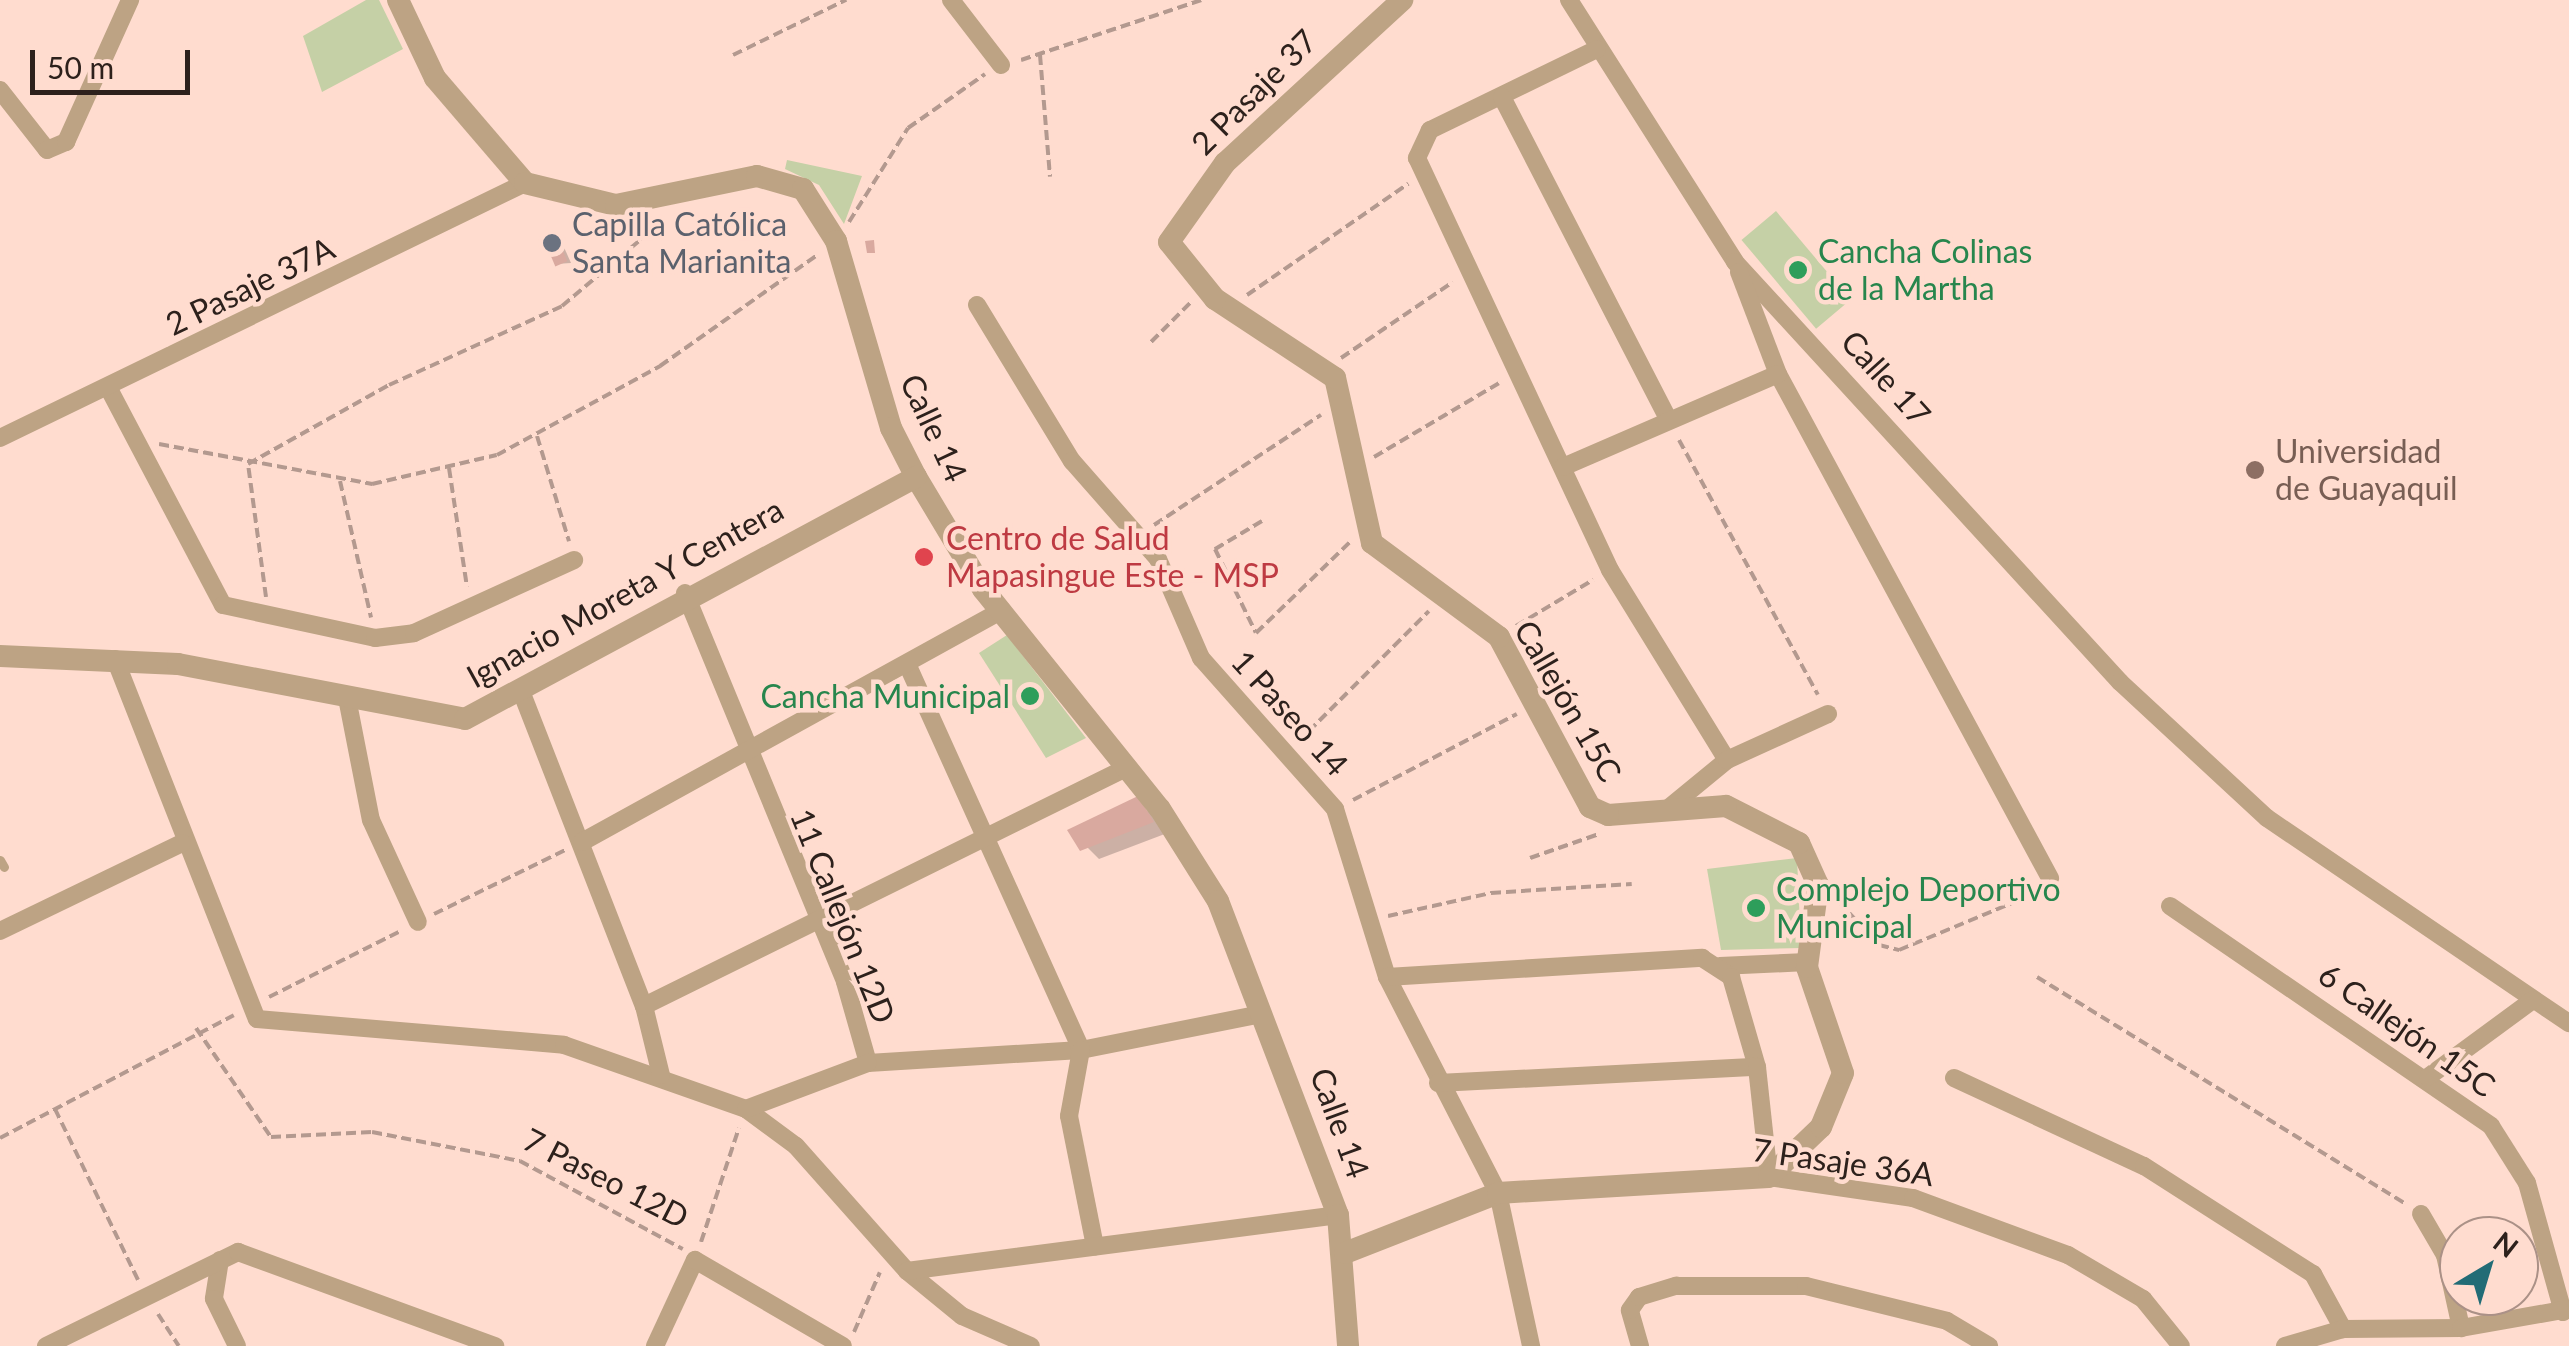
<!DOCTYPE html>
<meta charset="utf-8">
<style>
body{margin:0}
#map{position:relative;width:2569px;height:1346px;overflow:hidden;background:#ffdccf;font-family:Lato,sans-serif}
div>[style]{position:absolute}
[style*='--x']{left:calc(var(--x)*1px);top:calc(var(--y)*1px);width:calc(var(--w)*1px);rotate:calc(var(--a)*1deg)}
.green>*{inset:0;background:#c5d0a6;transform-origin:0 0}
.shadow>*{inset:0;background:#0003}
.building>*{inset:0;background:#d9a99f;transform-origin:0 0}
.path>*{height:4px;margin-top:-2px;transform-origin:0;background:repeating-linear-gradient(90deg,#b3998f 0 10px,transparent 0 15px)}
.service>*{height:9px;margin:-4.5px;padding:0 4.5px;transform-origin:4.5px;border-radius:4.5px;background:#bda384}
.minor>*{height:18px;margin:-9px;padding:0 9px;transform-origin:9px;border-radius:9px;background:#bda384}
.tertiary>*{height:22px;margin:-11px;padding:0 11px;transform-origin:11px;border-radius:11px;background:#bda384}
.dots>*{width:28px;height:28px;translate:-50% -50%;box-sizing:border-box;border:5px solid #ffdccf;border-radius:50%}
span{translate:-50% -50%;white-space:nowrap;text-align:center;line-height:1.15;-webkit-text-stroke:9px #ffdccf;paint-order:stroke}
.street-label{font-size:32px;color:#2d211c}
.worship-label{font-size:32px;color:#5b616d}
.left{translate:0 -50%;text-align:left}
.leisure-label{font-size:32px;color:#27864d}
.right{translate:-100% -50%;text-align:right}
.education-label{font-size:32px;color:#785e54}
.health-label{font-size:32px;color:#be3a42}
.north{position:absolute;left:2439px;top:1216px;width:100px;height:100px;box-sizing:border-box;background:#ffdccf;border:2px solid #ab9187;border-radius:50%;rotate:38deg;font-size:28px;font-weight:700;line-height:40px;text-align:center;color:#2d211c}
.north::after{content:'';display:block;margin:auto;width:35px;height:45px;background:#226c76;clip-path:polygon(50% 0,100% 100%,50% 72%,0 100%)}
.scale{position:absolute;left:30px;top:50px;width:160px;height:45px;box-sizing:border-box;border:5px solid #2d211c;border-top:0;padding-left:12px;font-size:30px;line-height:35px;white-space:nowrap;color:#2d211c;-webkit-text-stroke:8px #ffdccf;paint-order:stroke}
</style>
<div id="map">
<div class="green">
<i style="clip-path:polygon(366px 0,379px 0,403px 49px,322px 92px,303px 36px)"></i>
<i style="clip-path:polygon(787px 160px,862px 176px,844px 224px,819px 185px,785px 169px)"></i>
<i style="left:1776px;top:211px;width:116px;height:45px;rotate:50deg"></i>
<i style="clip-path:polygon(1007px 635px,1086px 738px,1046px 758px,979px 653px)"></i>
<i style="clip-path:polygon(1797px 858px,1801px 948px,1721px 950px,1707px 869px)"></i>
</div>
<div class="shadow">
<i style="clip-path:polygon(554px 233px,559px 236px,571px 263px,556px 264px)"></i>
<i style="clip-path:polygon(1156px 809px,1170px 832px,1099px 859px,1071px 831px)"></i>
</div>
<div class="building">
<i style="left:554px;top:230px;width:34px;height:13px;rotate:67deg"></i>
<i style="clip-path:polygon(874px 240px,875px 253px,867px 253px,865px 241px)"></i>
<i style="clip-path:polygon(1138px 796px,1154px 822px,1080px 851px,1067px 830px)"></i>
</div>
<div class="path">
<i style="--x:733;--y:55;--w:126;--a:-26"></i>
<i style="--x:1040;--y:55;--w:122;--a:85.3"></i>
<i style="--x:1021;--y:60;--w:190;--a:-18.4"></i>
<i style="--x:849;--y:222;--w:111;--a:-57.9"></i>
<i style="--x:908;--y:128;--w:94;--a:-35"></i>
<i style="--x:1247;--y:295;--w:196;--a:-34.6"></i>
<i style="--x:1151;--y:342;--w:55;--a:-45"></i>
<i style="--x:1341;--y:358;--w:135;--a:-34.2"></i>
<i style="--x:537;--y:436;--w:110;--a:73.1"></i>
<i style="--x:1679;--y:440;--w:290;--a:61.4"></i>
<i style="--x:159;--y:444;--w:217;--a:10.6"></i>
<i style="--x:372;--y:484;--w:128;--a:-13.1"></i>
<i style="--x:497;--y:455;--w:186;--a:-28.6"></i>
<i style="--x:660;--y:366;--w:194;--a:-35.2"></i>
<i style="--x:1374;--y:457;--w:145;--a:-30.6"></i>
<i style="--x:449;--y:468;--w:120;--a:81.4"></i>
<i style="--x:340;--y:481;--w:140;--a:77.2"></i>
<i style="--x:1262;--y:521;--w:55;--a:149.2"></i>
<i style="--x:1215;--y:549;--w:93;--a:64"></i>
<i style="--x:1256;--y:633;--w:131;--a:-44.1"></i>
<i style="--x:1154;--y:525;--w:200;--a:-33.4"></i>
<i style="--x:266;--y:597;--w:134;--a:-97.7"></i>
<i style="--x:248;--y:464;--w:162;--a:-29.3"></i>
<i style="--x:389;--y:385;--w:190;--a:-24.5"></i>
<i style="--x:562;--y:306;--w:102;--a:-40.2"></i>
<i style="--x:640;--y:240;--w:22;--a:-66"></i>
<i style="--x:1516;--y:626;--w:90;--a:-30.9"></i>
<i style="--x:1298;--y:742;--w:185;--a:-45"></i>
<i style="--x:1353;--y:800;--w:185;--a:-27.7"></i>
<i style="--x:1530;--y:858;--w:73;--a:-19.2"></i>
<i style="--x:1839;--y:902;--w:59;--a:47.1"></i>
<i style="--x:1879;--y:945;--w:21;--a:14"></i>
<i style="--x:1899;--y:950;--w:151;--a:-22.6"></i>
<i style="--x:434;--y:914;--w:146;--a:-26"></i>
<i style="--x:1388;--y:916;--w:106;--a:-12.6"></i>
<i style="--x:1491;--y:893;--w:141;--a:-3.7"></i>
<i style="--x:2037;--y:977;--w:431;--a:31.6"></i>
<i style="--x:269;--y:997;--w:145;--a:-26.6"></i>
<i style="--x:196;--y:1028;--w:132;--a:55.5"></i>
<i style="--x:271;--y:1137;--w:101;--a:-2.8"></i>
<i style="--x:372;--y:1132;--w:151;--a:11.1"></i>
<i style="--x:520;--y:1161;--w:185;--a:28.4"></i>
<i style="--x:55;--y:1109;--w:190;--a:64.1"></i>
<i style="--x:0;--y:1138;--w:264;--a:-27.7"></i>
<i style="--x:701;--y:1242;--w:120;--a:-71.6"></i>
<i style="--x:158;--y:1314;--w:38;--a:57"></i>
<i style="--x:854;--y:1332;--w:65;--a:-66.6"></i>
</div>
<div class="service">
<i style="--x:0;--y:860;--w:8;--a:60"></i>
</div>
<div class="minor">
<i style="--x:951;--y:0;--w:82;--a:52.4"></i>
<i style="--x:1569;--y:0;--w:310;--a:57.6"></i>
<i style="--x:1735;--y:262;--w:570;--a:47.49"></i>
<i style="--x:2120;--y:682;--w:200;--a:42.8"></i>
<i style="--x:2267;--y:818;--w:365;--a:34.2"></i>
<i style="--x:1597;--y:49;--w:186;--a:154.1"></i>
<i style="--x:1430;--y:130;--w:31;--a:115"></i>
<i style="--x:1417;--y:158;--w:455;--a:64.9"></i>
<i style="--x:1610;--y:570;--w:223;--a:58.4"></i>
<i style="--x:0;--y:90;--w:76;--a:51.9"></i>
<i style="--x:47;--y:150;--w:21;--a:-23"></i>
<i style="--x:66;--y:142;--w:156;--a:-65.7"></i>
<i style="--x:1502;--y:97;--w:361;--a:62.7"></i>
<i style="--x:1739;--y:272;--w:109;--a:69.1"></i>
<i style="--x:1778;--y:374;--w:573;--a:61.65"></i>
<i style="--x:977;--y:305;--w:183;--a:58.7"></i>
<i style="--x:1072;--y:461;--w:130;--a:48.7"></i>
<i style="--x:1158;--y:559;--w:108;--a:66.5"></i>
<i style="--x:1201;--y:658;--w:202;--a:48.4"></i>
<i style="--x:1335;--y:809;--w:176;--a:72.8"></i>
<i style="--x:1387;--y:977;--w:243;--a:62.8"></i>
<i style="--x:1498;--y:1193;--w:157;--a:77.8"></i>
<i style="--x:109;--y:389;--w:244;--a:62.2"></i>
<i style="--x:223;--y:605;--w:156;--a:12.2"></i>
<i style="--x:375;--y:638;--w:39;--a:-7"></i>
<i style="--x:414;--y:633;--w:176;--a:-24.5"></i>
<i style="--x:0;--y:438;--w:584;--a:-25.91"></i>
<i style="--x:1563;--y:467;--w:234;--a:-23.4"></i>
<i style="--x:685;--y:593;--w:421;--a:67.6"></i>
<i style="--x:845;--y:982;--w:84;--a:74.1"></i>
<i style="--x:868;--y:1063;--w:213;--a:-3.5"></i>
<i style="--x:1081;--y:1050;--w:178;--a:-11.3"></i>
<i style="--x:115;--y:659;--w:387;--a:68.5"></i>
<i style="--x:257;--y:1019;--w:308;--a:4.8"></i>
<i style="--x:564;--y:1045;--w:193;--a:19.4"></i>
<i style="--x:746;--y:1109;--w:62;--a:36.5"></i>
<i style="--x:796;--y:1146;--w:167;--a:48.4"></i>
<i style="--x:907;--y:1271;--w:71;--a:39.3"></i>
<i style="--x:962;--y:1316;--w:75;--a:23.5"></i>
<i style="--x:908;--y:666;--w:421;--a:65.7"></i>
<i style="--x:1081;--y:1050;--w:67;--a:100.3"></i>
<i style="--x:1069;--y:1116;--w:133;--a:78.7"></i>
<i style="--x:521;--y:691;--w:338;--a:68.7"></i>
<i style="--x:644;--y:1006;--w:71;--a:76.2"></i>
<i style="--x:347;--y:698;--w:124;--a:78.9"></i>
<i style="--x:371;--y:820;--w:112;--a:65.3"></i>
<i style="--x:1665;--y:811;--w:80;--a:-39.4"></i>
<i style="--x:1727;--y:760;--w:111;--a:-24.5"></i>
<i style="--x:582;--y:842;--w:480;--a:-28.9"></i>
<i style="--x:2170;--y:906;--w:389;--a:34.4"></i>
<i style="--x:2491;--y:1126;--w:67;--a:57.7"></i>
<i style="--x:2527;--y:1183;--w:134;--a:74.4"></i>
<i style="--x:0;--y:931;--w:202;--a:-25.8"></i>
<i style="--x:1720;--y:966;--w:87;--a:-2.6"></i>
<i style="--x:1387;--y:977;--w:316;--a:-3.5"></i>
<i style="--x:1702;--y:958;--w:35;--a:33"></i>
<i style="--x:1731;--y:977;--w:94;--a:73.9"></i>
<i style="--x:644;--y:1006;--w:540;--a:-26.28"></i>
<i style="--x:2428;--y:1077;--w:130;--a:-36.3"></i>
<i style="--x:1954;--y:1078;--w:209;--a:24.9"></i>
<i style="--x:2144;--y:1166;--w:201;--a:32.6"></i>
<i style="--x:2313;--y:1274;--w:63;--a:61.4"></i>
<i style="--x:1438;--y:1083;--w:319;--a:-2.9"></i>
<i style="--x:1757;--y:1067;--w:111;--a:83.8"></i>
<i style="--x:1769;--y:1177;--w:146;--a:8.3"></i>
<i style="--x:1913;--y:1198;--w:165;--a:20.2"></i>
<i style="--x:2068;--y:1255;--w:87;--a:30.4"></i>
<i style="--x:2143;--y:1299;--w:60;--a:51"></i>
<i style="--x:746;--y:1109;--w:130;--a:-20.7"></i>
<i style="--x:2421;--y:1214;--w:48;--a:59.7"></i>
<i style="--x:2445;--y:1255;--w:75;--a:77.6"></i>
<i style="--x:220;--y:1260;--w:39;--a:99"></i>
<i style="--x:214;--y:1299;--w:52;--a:63.9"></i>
<i style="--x:907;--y:1271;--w:435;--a:-7.4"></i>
<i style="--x:46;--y:1346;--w:214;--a:-26.1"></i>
<i style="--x:238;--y:1252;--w:274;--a:20.1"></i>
<i style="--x:655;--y:1346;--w:95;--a:-65.1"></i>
<i style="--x:695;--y:1260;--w:171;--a:30.2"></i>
<i style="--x:1640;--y:1346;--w:37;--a:-106"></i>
<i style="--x:1630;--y:1310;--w:16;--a:-55"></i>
<i style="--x:1639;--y:1297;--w:39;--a:-17"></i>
<i style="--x:1676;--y:1286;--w:130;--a:0"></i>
<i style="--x:1806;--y:1286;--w:145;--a:13.9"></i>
<i style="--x:1947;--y:1321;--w:49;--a:30.8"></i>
<i style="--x:2285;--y:1346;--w:60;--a:-16.3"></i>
<i style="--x:2343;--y:1329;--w:118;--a:-0.5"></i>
<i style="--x:2461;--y:1328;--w:110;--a:-10"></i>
</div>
<div class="tertiary">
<i style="--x:398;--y:0;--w:86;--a:64.6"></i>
<i style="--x:435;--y:78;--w:138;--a:49.4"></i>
<i style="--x:525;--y:183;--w:94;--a:13.6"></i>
<i style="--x:616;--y:205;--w:144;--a:-11.6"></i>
<i style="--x:757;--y:176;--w:48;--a:15.8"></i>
<i style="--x:803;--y:189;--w:62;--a:57.6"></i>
<i style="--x:836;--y:241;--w:195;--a:73.6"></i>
<i style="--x:891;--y:428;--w:55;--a:63"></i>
<i style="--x:916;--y:477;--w:131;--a:59.1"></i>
<i style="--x:983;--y:589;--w:282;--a:51.2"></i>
<i style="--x:1160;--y:809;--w:109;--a:57.8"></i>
<i style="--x:1218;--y:901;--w:336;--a:69.1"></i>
<i style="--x:1338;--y:1215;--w:131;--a:85.6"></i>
<i style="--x:0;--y:656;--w:178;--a:2.6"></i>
<i style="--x:178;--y:664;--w:292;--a:10.8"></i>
<i style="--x:465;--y:719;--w:512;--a:-28.22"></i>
<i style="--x:1345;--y:1253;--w:164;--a:-21.4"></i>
<i style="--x:1498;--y:1193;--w:271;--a:-3.4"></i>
<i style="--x:1769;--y:1177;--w:72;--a:-43.9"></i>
<i style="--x:1821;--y:1127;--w:58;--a:-67.8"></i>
<i style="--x:1843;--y:1073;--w:112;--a:-108.8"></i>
<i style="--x:1807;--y:967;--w:83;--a:-82.4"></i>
<i style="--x:1818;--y:885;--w:46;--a:-114.3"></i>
<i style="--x:1799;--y:843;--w:82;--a:-153.1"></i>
<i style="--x:1726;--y:806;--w:118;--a:175.6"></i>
<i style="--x:1608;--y:815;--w:20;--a:-156"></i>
<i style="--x:1590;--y:807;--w:193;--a:-118.2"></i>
<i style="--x:1499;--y:637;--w:158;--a:-143.5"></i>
<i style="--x:1372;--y:543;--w:169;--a:-102.6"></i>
<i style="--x:1335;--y:378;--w:144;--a:-146.6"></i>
<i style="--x:1215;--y:299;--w:73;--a:-128.9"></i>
<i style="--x:1169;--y:242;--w:97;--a:-54.7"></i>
<i style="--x:1225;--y:163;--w:241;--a:-42.6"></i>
</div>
<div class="dots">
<i style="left:552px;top:243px;background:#6b7280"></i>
<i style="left:1798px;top:270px;background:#2e9e5b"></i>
<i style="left:2255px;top:470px;background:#8d6e63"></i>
<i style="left:924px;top:557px;background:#e0444e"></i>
<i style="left:1030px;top:696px;background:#2e9e5b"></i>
<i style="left:1756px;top:908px;background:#2e9e5b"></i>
</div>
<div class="street-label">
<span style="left:1254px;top:92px;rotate:-45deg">2 Pasaje 37</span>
<span style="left:250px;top:286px;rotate:-26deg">2 Pasaje 37A</span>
<span style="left:1886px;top:378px;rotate:48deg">Calle 17</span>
<span style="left:934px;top:428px;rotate:65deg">Calle 14</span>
<span style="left:625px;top:593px;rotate:-29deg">Ignacio Moreta Y Centera</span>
<span style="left:1568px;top:701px;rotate:60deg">Callejón 15C</span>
<span style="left:1290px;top:713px;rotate:48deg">1 Paseo 14</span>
<span style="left:843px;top:916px;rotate:68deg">11 Callejón 12D</span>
<span style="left:2407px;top:1030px;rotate:35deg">6 Callejón 15C</span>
<span style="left:1340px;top:1123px;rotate:70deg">Calle 14</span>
<span style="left:1843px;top:1162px;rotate:8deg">7 Pasaje 36A</span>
<span style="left:606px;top:1178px;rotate:27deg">7 Paseo 12D</span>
</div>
<div class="worship-label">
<span class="left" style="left:572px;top:243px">Capilla Católica<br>Santa Marianita</span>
</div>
<div class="leisure-label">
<span class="left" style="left:1818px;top:270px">Cancha Colinas<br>de la Martha</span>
<span class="right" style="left:1010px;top:696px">Cancha Municipal</span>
<span class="left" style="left:1776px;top:908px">Complejo Deportivo<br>Municipal</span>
</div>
<div class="education-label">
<span class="left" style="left:2275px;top:470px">Universidad<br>de Guayaquil</span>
</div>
<div class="health-label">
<span class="left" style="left:946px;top:557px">Centro de Salud<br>Mapasingue Este - MSP</span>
</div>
<div class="north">N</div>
<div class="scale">50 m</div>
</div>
